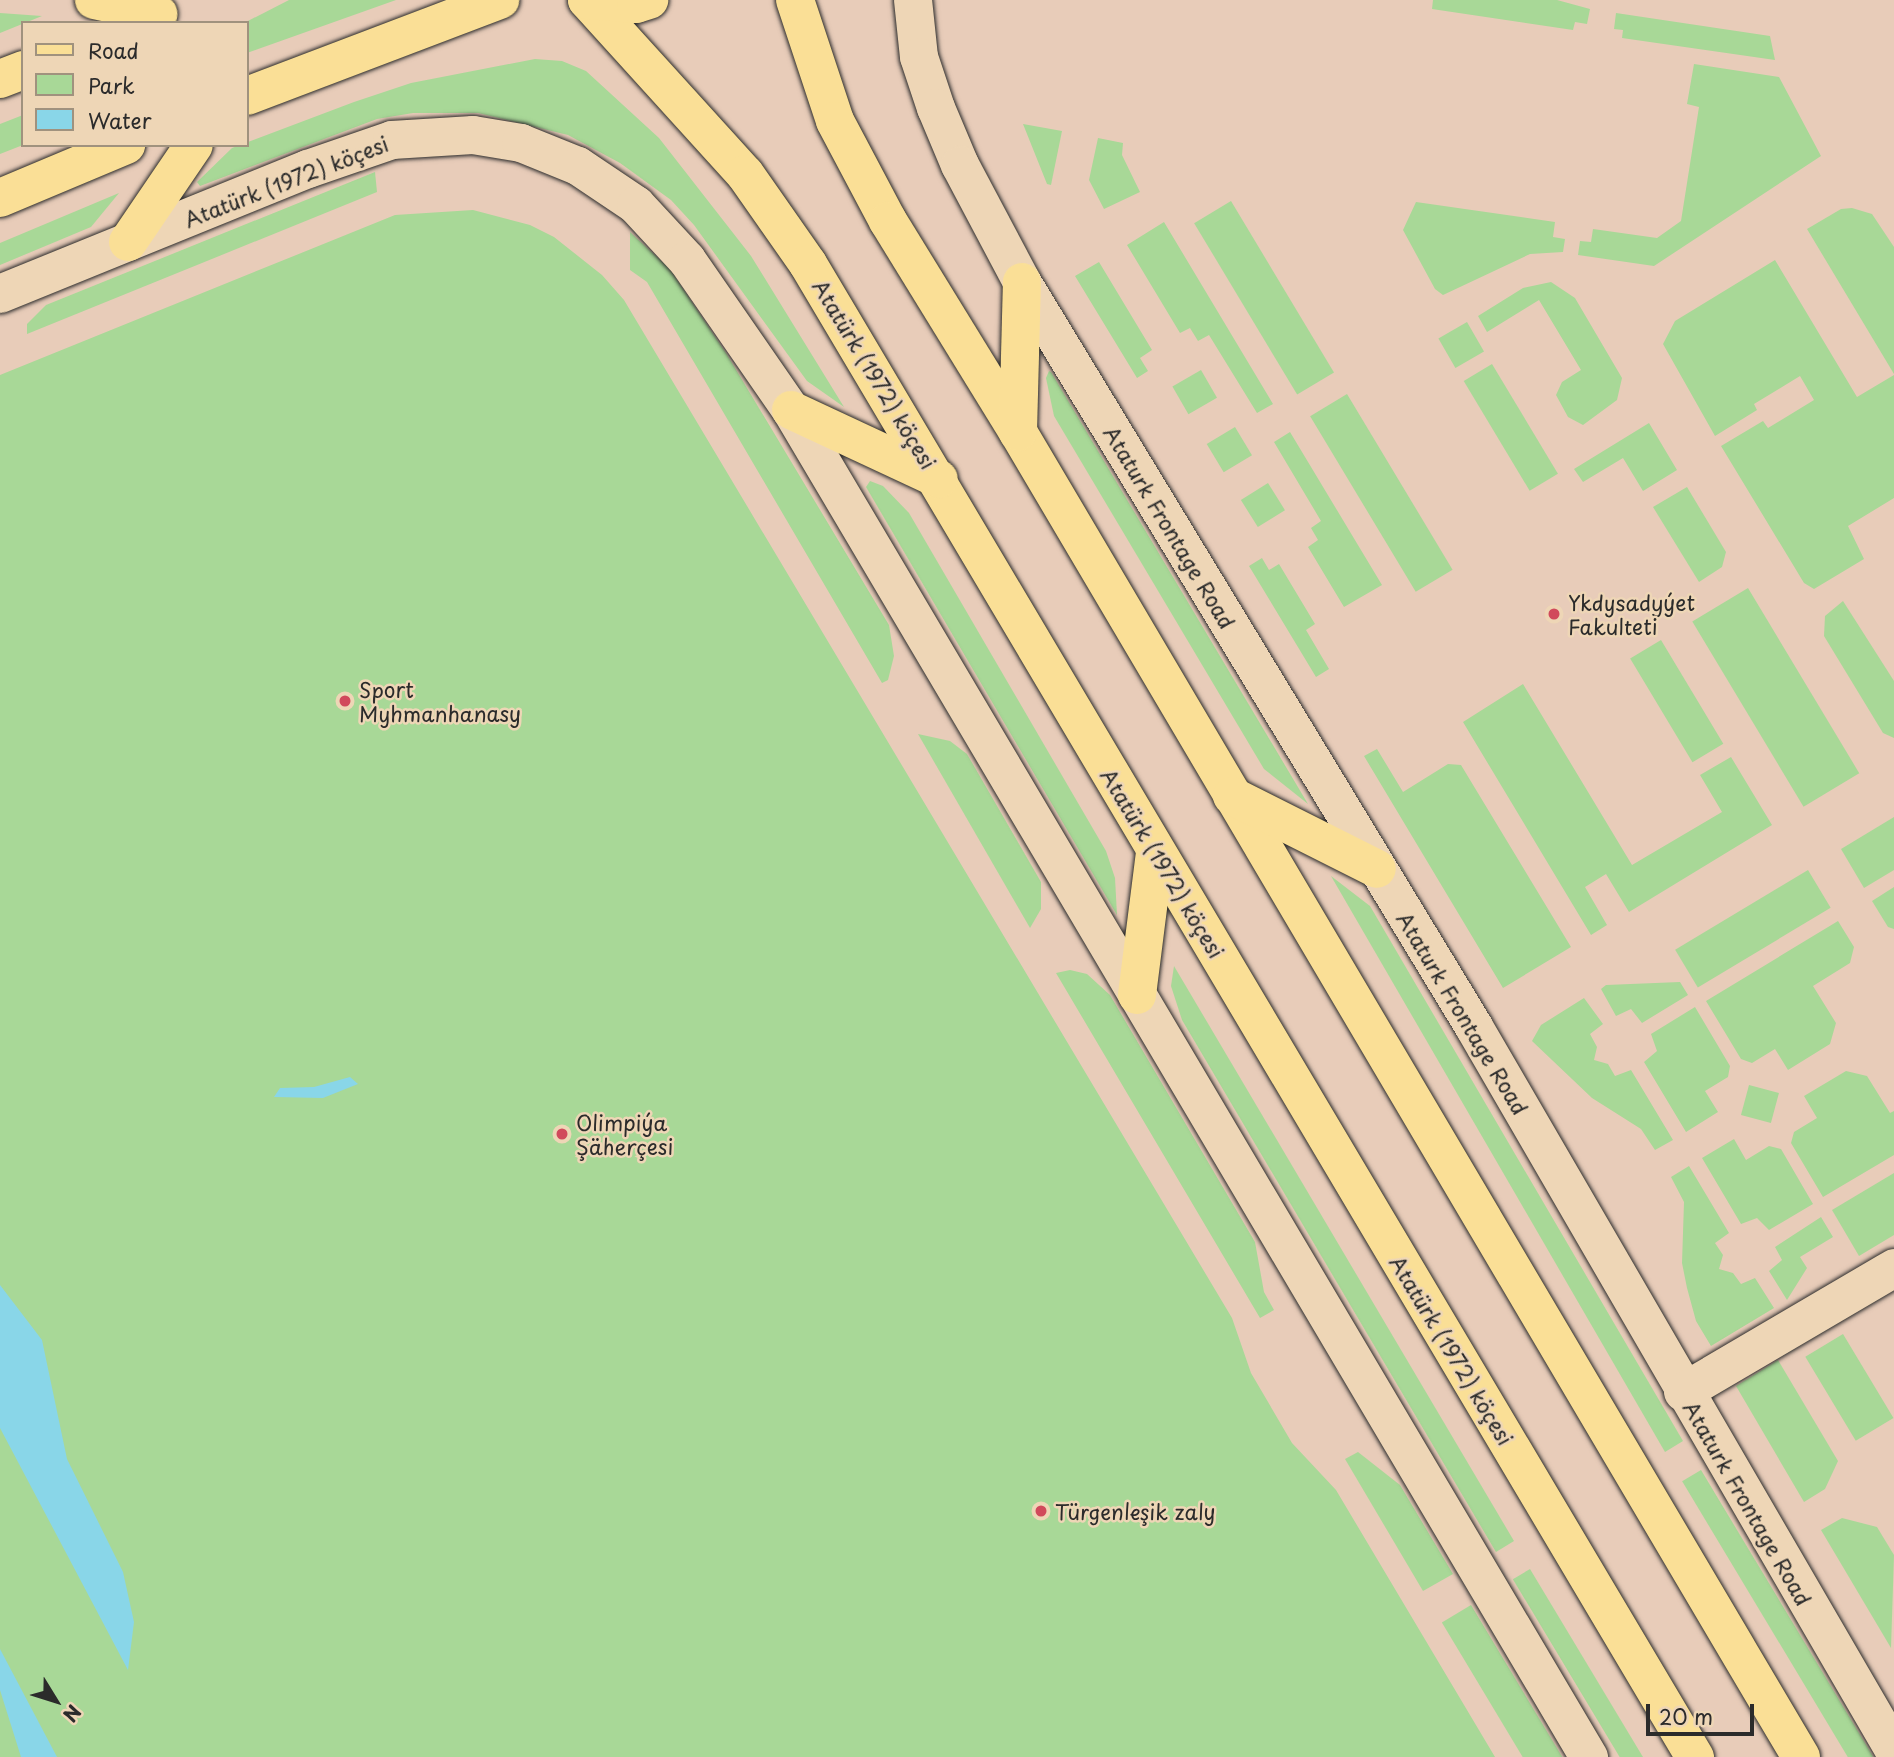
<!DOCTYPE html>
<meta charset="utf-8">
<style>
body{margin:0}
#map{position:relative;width:1894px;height:1757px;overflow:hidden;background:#e8ccb9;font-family:"Playpen Sans",sans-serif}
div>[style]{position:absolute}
.green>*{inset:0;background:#a8d897;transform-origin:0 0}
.water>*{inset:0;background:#89d6e8}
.roads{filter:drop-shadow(0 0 2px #2b2b2b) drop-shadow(0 0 2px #2b2b2b)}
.minor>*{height:38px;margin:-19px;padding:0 19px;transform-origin:19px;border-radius:19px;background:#eed6b6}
.major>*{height:38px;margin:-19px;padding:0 19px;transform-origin:19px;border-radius:19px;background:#fadf96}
.dots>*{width:19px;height:19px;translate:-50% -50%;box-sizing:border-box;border:4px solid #eed6b6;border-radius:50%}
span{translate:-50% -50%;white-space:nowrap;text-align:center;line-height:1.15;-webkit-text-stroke:5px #eed6b6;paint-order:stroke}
.street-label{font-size:21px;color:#2b2b2b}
.poi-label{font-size:21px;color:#2b2b2b}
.left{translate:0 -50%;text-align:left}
.legend{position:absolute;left:21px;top:21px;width:228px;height:126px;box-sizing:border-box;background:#eed6b6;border:2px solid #a0927e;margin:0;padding:9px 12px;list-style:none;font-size:21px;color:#2b2b2b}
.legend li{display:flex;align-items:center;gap:14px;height:35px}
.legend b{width:35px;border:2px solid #a0927e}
.north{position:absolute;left:21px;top:1666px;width:70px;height:70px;-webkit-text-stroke:5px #eed6b6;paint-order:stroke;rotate:128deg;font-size:19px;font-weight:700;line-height:28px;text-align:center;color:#2b2b2b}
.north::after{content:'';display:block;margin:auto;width:24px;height:32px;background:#2b2b2b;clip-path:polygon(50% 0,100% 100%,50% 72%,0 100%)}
.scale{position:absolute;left:1646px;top:1704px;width:108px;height:32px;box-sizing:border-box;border:4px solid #2b2b2b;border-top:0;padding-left:9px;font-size:21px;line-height:24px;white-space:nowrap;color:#2b2b2b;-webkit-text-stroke:5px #eed6b6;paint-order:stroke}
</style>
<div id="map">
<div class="green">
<i style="clip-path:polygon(289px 0,396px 0,247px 53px,244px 23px)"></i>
<i style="clip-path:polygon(1433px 0,1557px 0,1590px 9px,1587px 24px,1575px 22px,1573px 30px,1432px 9px)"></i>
<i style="clip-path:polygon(0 13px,42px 16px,0 33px)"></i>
<i style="clip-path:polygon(1616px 13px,1770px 36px,1775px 60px,1622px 38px,1623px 30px,1614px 29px)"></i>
<i style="clip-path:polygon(535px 59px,562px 61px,586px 71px,659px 138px,751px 256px,844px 407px,807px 381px,694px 225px,671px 200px,620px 163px,568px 135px,478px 113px,413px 113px,377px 119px,200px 186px,197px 182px,232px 148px,354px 102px,411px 83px)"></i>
<i style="clip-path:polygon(1694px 64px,1779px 77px,1821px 156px,1654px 266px,1578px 255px,1580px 241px,1591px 242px,1593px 229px,1657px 238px,1681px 221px,1699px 107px,1687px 104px)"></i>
<i style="clip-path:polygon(23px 115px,23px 145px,0 154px,0 124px)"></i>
<i style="clip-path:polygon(1023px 124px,1062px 131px,1051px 185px,1047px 184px)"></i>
<i style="clip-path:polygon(1098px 138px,1123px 143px,1122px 155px,1140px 192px,1104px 209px,1089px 180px)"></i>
<i style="clip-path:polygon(375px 172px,377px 192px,27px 334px,27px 324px,46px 305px)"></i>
<i style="clip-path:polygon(119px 193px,91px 227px,0 265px,0 243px)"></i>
<i style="left:1231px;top:201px;width:200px;height:43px;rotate:59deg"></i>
<i style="clip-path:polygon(1416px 202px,1555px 222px,1553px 237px,1565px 239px,1563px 252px,1530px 254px,1443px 295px,1435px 289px,1403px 230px)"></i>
<i style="clip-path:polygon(1852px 208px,1872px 214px,1894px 247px,1894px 374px,1807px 229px,1841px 209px)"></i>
<i style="clip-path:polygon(473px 210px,530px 225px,554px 237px,602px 275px,624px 300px,1232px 1318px,1251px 1373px,1292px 1443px,1336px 1490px,1495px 1757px,0 1757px,0 375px,395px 215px)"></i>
<i style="clip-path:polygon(1164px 222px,1273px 404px,1257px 413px,1209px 335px,1198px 341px,1190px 328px,1180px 333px,1127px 245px)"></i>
<i style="clip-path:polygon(630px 232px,669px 268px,726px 353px,889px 625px,894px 656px,888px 680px,882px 683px,647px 282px,630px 270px)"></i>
<i style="clip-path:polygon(1775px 260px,1857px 397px,1894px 375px,1894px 498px,1848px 526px,1864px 559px,1814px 589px,1804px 583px,1721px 446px,1763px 421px,1768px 428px,1814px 400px,1800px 376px,1754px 404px,1757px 410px,1715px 436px,1663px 344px,1675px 321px)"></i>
<i style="clip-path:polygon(1099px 262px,1152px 350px,1140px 358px,1148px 371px,1137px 378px,1075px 276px)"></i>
<i style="clip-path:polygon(1551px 282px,1575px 298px,1622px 378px,1617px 400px,1583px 425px,1568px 417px,1556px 395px,1562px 382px,1581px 370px,1539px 300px,1487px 332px,1478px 316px,1523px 288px)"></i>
<i style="left:1467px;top:322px;width:34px;height:33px;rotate:60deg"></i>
<i style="left:1492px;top:364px;width:128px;height:33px;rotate:59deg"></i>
<i style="left:1201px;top:370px;width:32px;height:33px;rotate:60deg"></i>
<i style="clip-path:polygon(1049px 371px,1051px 372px,1308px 804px,1264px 769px,1054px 416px,1046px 378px)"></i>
<i style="left:1347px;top:394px;width:205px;height:43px;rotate:59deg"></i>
<i style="clip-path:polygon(1649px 423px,1677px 470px,1643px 491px,1623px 458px,1583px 482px,1574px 469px)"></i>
<i style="left:1235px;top:427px;width:33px;height:33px;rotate:59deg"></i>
<i style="clip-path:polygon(1290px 432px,1382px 585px,1344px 607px,1308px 547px,1318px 540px,1311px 528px,1321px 521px,1274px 442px)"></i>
<i style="clip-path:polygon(870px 481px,883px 486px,909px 513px,1106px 851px,1115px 878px,1117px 915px,866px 487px)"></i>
<i style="left:1268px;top:483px;width:32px;height:32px;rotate:58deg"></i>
<i style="clip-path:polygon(1687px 487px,1726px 552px,1722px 567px,1699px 582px,1653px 507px)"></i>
<i style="clip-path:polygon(1262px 558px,1269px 570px,1279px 564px,1315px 624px,1306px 630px,1329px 669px,1316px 677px,1249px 566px)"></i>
<i style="left:1748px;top:588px;width:216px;height:65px;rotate:59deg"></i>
<i style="clip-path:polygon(1843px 601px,1894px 681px,1894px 738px,1883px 733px,1824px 636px,1825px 616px)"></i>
<i style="left:1661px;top:640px;width:121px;height:36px;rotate:59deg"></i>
<i style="clip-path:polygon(1523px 684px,1632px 865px,1722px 812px,1700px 775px,1731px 757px,1772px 825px,1629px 912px,1606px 874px,1585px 887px,1607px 925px,1591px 935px,1463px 722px)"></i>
<i style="clip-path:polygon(918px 734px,950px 741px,967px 754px,1041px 882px,1041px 909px,1030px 928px)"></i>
<i style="clip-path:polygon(1377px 749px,1403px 792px,1448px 764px,1461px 765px,1571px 947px,1503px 988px,1364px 756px)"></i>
<i style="clip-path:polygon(1894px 817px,1894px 870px,1864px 888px,1841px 849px)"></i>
<i style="left:1808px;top:870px;width:44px;height:155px;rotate:59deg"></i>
<i style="clip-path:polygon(1331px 876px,1370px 906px,1683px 1441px,1665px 1452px)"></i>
<i style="clip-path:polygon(1894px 887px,1894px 929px,1888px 927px,1872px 901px)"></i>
<i style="clip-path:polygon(1838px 921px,1854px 947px,1850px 963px,1813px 986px,1836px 1023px,1830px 1044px,1788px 1070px,1775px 1049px,1752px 1063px,1741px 1059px,1706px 1001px)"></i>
<i style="clip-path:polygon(1174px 966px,1514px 1541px,1496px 1552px,1182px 1020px,1171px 986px)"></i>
<i style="clip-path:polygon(1070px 970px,1087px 974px,1110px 995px,1255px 1242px,1264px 1292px,1274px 1310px,1260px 1318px,1056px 973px)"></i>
<i style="clip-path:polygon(1680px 982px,1688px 995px,1642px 1023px,1631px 1009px,1616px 1016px,1601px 989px,1606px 985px)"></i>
<i style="clip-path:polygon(1584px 998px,1603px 1024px,1590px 1034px,1597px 1047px,1594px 1060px,1608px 1064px,1615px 1076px,1631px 1070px,1673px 1140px,1655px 1150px,1641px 1129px,1592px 1098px,1532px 1041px,1541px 1025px)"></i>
<i style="clip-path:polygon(1695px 1007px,1730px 1066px,1728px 1077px,1705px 1091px,1718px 1112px,1686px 1132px,1644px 1062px,1657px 1051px,1651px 1034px)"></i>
<i style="clip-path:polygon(1846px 1071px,1867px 1076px,1890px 1113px,1894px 1111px,1894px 1155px,1823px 1197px,1791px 1143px,1794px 1132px,1817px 1118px,1804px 1096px)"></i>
<i style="left:1749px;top:1085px;width:31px;height:31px;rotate:15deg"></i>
<i style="clip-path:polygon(1734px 1139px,1746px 1160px,1769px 1146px,1781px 1149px,1813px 1204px,1769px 1230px,1757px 1218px,1741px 1224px,1702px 1158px)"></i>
<i style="clip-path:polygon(1689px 1166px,1729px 1233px,1715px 1243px,1723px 1255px,1719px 1269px,1733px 1273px,1741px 1284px,1755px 1278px,1774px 1308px,1711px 1346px,1696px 1321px,1687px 1288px,1682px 1263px,1684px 1202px,1671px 1177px)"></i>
<i style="clip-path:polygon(1894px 1173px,1894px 1235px,1859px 1256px,1832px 1210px)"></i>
<i style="clip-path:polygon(1821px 1217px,1833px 1237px,1800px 1257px,1807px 1268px,1787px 1300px,1769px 1271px,1782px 1260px,1775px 1247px)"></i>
<i style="left:1843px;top:1334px;width:98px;height:44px;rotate:59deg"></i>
<i style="clip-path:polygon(1778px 1360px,1838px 1461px,1825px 1489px,1804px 1502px,1736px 1386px)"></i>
<i style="clip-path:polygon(1358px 1452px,1400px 1485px,1453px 1574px,1423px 1591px,1345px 1459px)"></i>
<i style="left:1701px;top:1470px;width:334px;height:22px;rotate:59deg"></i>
<i style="clip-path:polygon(1842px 1518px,1877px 1527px,1894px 1555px,1891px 1648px,1821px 1530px)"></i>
<i style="left:1530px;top:1569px;width:220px;height:20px;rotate:59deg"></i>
<i style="left:1471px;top:1605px;width:177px;height:34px;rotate:59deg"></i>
</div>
<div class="water">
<i style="clip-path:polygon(350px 1077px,358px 1084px,323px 1098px,274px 1097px,280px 1088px,314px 1087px)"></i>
<i style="clip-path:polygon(0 1285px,42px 1340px,67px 1459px,123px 1572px,134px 1622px,128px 1670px,0 1428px)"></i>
<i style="clip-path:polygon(0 1649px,57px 1757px,21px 1757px,0 1690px)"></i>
</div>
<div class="roads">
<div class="minor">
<i style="left:913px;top:0;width:57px;rotate:84deg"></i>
<i style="left:919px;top:57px;width:54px;rotate:71.6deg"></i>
<i style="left:936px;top:108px;width:62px;rotate:67.2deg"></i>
<i style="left:960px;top:165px;width:132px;rotate:62.1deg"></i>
<i style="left:1022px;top:282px;width:871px;rotate:58.75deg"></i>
<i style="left:1474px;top:1027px;width:836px;rotate:59.85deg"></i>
<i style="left:0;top:294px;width:332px;rotate:-22.1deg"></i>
<i style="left:308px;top:169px;width:89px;rotate:-19deg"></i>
<i style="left:392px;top:140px;width:81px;rotate:-3.5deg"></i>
<i style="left:473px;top:135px;width:49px;rotate:9.5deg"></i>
<i style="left:521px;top:143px;width:61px;rotate:22deg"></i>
<i style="left:578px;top:166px;width:70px;rotate:33.9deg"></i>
<i style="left:636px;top:205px;width:75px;rotate:47.2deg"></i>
<i style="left:687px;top:260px;width:183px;rotate:55.3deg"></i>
<i style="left:791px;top:410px;width:1566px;rotate:59.36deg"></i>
<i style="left:1683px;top:1392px;width:245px;rotate:-30.4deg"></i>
</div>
<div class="major">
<i style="left:94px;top:0;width:66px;rotate:12.2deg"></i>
<i style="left:587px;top:0;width:235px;rotate:47.8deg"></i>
<i style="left:745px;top:174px;width:110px;rotate:55deg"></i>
<i style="left:808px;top:264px;width:1737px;rotate:59.29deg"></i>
<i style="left:587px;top:0;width:49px;rotate:4.7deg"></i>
<i style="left:636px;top:4px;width:14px;rotate:-17deg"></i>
<i style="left:795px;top:0;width:127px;rotate:71.7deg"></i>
<i style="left:835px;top:121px;width:113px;rotate:62.1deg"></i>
<i style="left:888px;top:221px;width:248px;rotate:58.4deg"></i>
<i style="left:1018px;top:432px;width:1539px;rotate:59.42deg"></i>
<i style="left:0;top:79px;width:25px;rotate:-21deg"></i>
<i style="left:247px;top:96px;width:271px;rotate:-20.8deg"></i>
<i style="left:0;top:198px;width:137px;rotate:-22.8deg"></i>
<i style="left:128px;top:242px;width:117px;rotate:-55.8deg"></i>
<i style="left:791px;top:410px;width:163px;rotate:25deg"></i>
<i style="left:1018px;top:432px;width:150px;rotate:-88.5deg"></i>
<i style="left:1232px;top:796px;width:162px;rotate:26.7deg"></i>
<i style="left:1137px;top:995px;width:144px;rotate:-82.8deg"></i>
</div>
</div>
<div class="dots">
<i style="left:1554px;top:614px;background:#d1495b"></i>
<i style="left:345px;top:701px;background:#d1495b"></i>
<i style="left:562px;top:1134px;background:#d1495b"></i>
<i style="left:1041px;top:1511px;background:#d1495b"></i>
</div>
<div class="street-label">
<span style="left:286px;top:181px;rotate:-21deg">Atatürk (1972) köçesi</span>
<span style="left:875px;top:374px;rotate:59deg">Atatürk (1972) köçesi</span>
<span style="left:1170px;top:527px;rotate:59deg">Ataturk Frontage Road</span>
<span style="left:1163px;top:863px;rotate:59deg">Atatürk (1972) köçesi</span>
<span style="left:1463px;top:1013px;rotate:59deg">Ataturk Frontage Road</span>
<span style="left:1452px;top:1350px;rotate:59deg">Atatürk (1972) köçesi</span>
<span style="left:1748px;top:1503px;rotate:60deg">Ataturk Frontage Road</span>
</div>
<div class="poi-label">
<span class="left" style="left:1568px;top:614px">Ykdysadyýet<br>Fakulteti</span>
<span class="left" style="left:359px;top:701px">Sport<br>Myhmanhanasy</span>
<span class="left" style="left:576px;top:1134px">Olimpiýa<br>Şäherçesi</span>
<span class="left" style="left:1055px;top:1511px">Türgenleşik zaly</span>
</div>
<ul class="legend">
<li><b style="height:9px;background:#fadf96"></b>Road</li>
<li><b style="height:19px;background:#a8d897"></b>Park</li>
<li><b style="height:19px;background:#89d6e8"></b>Water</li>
</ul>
<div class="north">N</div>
<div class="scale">20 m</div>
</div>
